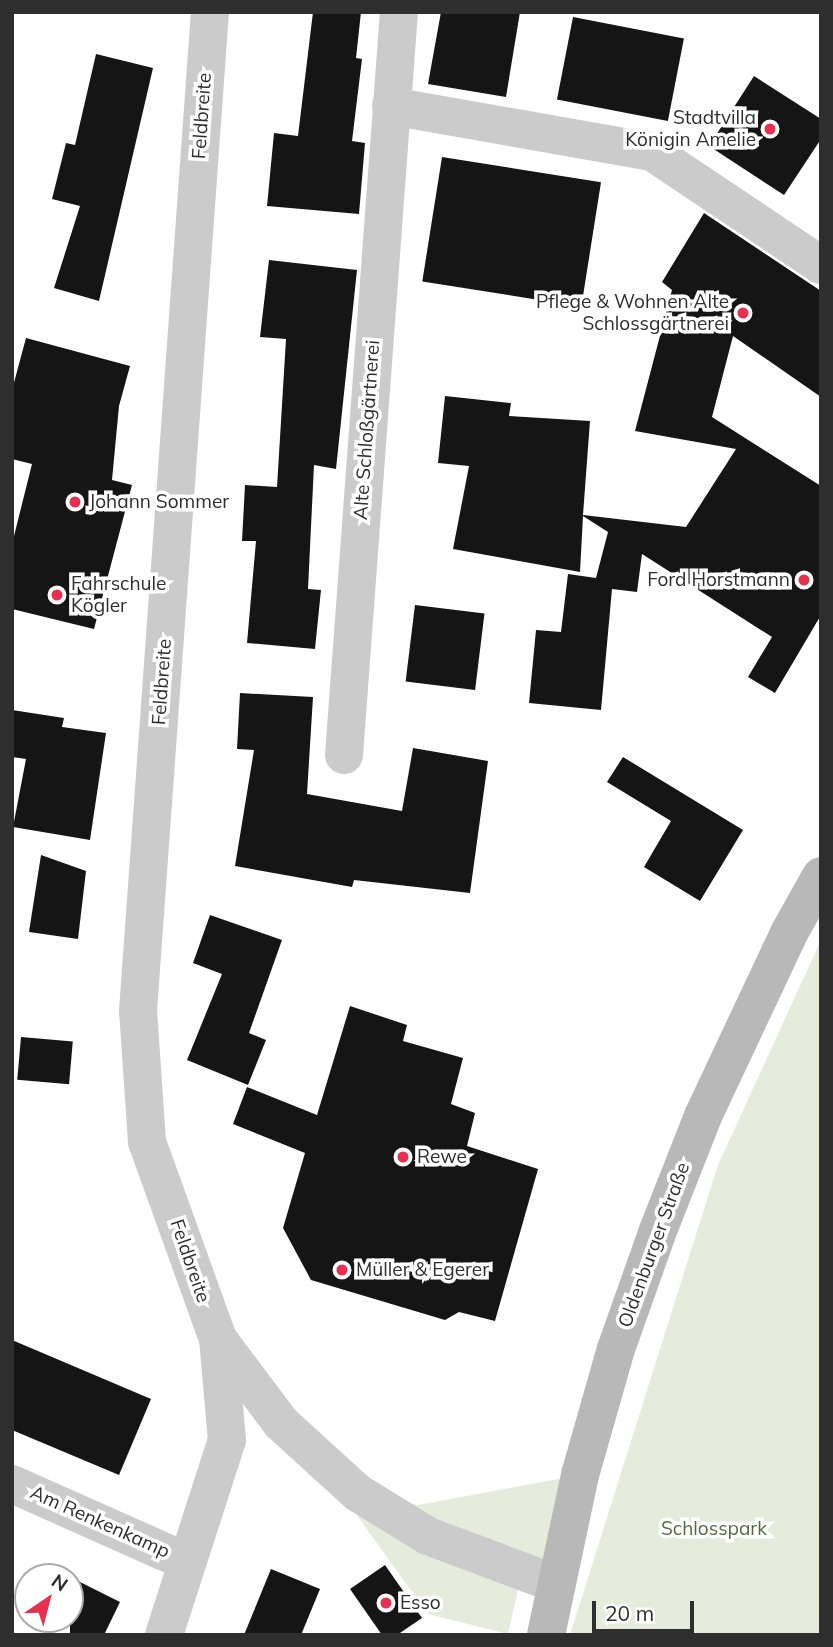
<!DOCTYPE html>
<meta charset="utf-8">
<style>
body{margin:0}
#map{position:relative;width:833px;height:1647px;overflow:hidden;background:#fff;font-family:Mulish,sans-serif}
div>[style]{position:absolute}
.green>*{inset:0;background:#e6ecdc}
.building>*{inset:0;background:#151515;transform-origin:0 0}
.street>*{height:38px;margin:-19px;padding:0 19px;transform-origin:19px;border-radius:19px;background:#cbcbcb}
.secondary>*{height:38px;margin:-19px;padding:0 19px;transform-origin:19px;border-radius:19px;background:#b8b8b8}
.dots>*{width:19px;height:19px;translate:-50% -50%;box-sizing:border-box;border:4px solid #fff;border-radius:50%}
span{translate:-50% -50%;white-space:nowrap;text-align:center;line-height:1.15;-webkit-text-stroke:7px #fff;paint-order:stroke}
.street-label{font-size:19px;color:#2e2e2e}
.poi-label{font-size:19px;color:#2e2e2e}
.right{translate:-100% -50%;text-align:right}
.left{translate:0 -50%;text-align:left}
.park-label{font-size:19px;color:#566a3b}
.frame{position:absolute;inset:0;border:14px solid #2e2e2e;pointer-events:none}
.north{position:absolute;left:14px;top:1563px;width:70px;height:70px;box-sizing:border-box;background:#fff;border:2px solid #ababab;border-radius:50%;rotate:35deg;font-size:19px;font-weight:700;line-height:28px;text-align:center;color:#2e2e2e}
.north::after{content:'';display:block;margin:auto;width:24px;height:32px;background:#e72f4f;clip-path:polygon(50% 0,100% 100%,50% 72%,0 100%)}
.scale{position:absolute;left:592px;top:1601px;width:102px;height:32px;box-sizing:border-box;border:4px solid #2e2e2e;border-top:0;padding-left:9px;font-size:21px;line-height:24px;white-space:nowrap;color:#2e2e2e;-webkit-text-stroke:5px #fff;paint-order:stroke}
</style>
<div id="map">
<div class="green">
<i style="clip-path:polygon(821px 940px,821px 1635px,570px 1635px,718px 1165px)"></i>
<i style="clip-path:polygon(580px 1475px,554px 1583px,358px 1493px,418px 1505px)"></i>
<i style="clip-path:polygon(363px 1505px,520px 1581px,508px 1634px,428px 1614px,358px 1517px)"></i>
</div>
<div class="building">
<i style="clip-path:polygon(313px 12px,361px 12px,356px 58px,362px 59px,352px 141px,365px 143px,359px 214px,267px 206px,274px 133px,298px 136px)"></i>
<i style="clip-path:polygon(441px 12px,520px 12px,506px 97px,428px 84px)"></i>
<i style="left:573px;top:17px;width:113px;height:84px;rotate:11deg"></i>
<i style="clip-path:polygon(96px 54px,153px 68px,99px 301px,54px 288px,80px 206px,52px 199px,66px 143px,75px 145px)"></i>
<i style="clip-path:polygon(754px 76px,821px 119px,821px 139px,784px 195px,709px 146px)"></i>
<i style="left:442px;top:157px;width:161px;height:126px;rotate:9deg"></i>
<i style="clip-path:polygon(704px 213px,821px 291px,821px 397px,733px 336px,712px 417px,821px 486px,821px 615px,775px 693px,748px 677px,772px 637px,642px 554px,637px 592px,612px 589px,601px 710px,529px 703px,536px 630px,561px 632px,568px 574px,596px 578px,608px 532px,583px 516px,580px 572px,453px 549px,469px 466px,438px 463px,445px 396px,511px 403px,509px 416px,590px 421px,583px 515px,686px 527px,736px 449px,635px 431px,672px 290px,662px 282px)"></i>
<i style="clip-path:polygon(269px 260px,357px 270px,336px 469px,314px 465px,308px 589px,321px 590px,315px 649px,247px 643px,256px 541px,242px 541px,245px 485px,277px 487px,286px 339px,260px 337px)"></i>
<i style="clip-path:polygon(26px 338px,130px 366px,119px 406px,112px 480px,132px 485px,94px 629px,12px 609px,12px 544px,32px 464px,12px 459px,12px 390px)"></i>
<i style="left:415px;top:605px;width:70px;height:77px;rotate:7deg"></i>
<i style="clip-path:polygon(240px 693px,313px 697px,307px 794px,402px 811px,413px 748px,488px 761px,470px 893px,354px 880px,352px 887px,235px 866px,254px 750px,237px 749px)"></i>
<i style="clip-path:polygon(12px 710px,64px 718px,62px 727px,106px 733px,90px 840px,13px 827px,26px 759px,12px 757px)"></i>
<i style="clip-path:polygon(623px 757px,743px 830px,700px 901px,644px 867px,671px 821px,607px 782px)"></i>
<i style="clip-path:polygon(41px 855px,86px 871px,78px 939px,29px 932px)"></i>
<i style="clip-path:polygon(210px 915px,282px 940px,249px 1033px,266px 1040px,248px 1085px,187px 1060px,222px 974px,193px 963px)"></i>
<i style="clip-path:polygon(350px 1006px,407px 1025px,403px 1041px,463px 1058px,451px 1104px,475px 1113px,467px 1146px,538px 1169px,495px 1321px,459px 1312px,445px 1320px,311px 1280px,283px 1228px,305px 1153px,233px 1124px,247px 1087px,317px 1115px)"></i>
<i style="left:21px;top:1037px;width:52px;height:43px;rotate:5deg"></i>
<i style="clip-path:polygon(12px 1340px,151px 1399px,119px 1475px,12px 1430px)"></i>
<i style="clip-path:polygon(385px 1565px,422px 1618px,397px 1635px,382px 1635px,350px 1589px)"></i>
<i style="clip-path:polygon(271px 1569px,320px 1589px,301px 1635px,244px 1635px)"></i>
<i style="clip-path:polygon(70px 1577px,120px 1602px,104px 1635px,70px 1635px)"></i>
</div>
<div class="street">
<i style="left:391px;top:106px;width:265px;rotate:10deg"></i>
<i style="left:652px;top:152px;width:203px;rotate:33.8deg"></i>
<i style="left:344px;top:755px;width:745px;rotate:-85.77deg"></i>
<i style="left:218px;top:1339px;width:105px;rotate:53.1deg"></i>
<i style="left:281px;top:1423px;width:104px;rotate:42.3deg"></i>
<i style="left:358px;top:1493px;width:82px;rotate:31.6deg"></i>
<i style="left:428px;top:1536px;width:134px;rotate:20.5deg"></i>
<i style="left:12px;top:1484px;width:192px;rotate:24deg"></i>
<i style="left:164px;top:1635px;width:205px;rotate:-72.1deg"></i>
<i style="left:227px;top:1440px;width:101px;rotate:-95.1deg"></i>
<i style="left:218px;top:1339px;width:209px;rotate:-109.8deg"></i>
<i style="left:147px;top:1142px;width:131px;rotate:-93.9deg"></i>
<i style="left:138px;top:1011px;width:1002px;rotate:-85.88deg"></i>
</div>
<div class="secondary">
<i style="left:546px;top:1635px;width:164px;rotate:-78deg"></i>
<i style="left:580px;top:1475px;width:131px;rotate:-74.1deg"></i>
<i style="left:616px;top:1349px;width:123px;rotate:-70.5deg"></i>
<i style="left:657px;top:1233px;width:126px;rotate:-68.5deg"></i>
<i style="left:703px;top:1116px;width:202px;rotate:-64.8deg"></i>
<i style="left:789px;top:933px;width:65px;rotate:-60.7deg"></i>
</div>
<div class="dots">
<i style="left:770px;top:129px;background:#e72f4f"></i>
<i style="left:743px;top:313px;background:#e72f4f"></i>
<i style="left:75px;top:502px;background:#e72f4f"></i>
<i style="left:804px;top:580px;background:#e72f4f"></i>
<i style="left:57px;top:595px;background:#e72f4f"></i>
<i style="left:403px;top:1157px;background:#e72f4f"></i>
<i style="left:342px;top:1270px;background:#e72f4f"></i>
<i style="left:386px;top:1603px;background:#e72f4f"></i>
</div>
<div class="street-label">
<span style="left:202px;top:116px;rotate:-86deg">Feldbreite</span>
<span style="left:367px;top:430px;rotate:-86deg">Alte Schloßgärtnerei</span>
<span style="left:162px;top:682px;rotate:-86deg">Feldbreite</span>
<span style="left:654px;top:1245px;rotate:-70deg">Oldenburger Straße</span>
<span style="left:190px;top:1261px;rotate:71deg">Feldbreite</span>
<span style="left:100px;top:1522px;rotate:24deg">Am Renkenkamp</span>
</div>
<div class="poi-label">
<span class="right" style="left:756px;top:129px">Stadtvilla<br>Königin Amelie</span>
<span class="right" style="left:729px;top:313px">Pflege &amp; Wohnen Alte<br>Schlossgärtnerei</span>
<span class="left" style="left:89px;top:502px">Johann Sommer</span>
<span class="right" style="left:790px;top:580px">Ford Horstmann</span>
<span class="left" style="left:71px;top:595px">Fahrschule<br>Kögler</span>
<span class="left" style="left:417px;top:1157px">Rewe</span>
<span class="left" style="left:356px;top:1270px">Müller &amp; Egerer</span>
<span class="left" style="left:400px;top:1603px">Esso</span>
</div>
<div class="park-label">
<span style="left:714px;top:1529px">Schlosspark</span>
</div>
<div class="frame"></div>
<div class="north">N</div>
<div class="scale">20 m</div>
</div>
